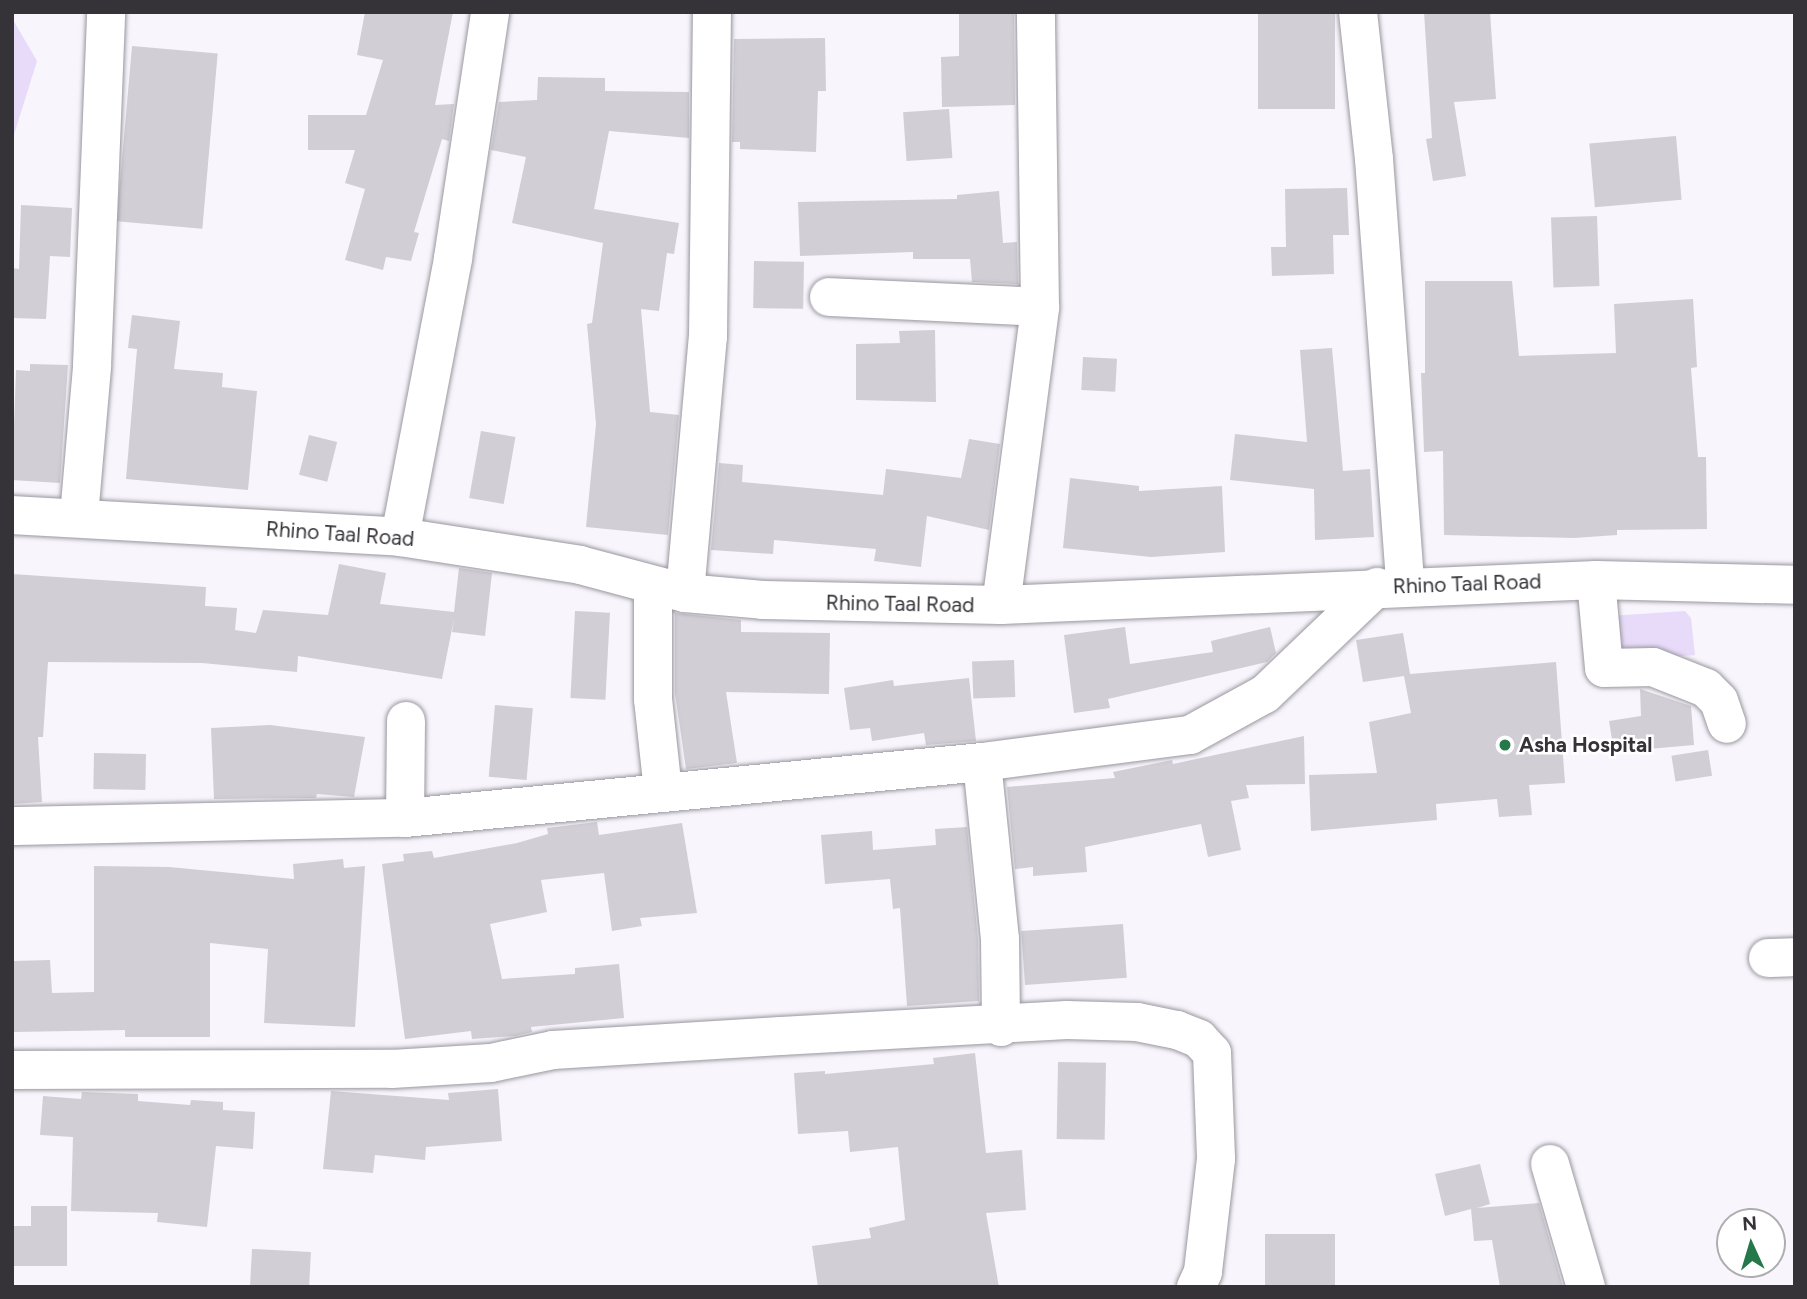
<!DOCTYPE html>
<style>
body{margin:0}
#map{position:relative;width:1807px;height:1299px;overflow:hidden;background:#f8f5fd;font-family:Figtree,sans-serif}
div>[style]{position:absolute}
.green>*{inset:0;background:#e8dbfa}
.building>*{inset:0;background:#d1ced6;transform-origin:0 0}
.roads{filter:drop-shadow(0 0 2px #9a979e) drop-shadow(0 0 2px #9a979e)}
.minor>*{height:38px;margin:-19px;padding:0 19px;transform-origin:19px;border-radius:19px;background:#fff}
.dots>*{width:19px;height:19px;translate:-50% -50%;box-sizing:border-box;border:4px solid #fff;border-radius:50%}
span{translate:-50% -50%;white-space:nowrap;text-align:center;line-height:1.15;-webkit-text-stroke:5px #fff;paint-order:stroke}
.street-label{font-size:21px;color:#353337}
.poi-label{font-size:21px;color:#353337;font-weight:700}
.left{translate:0 -50%;text-align:left}
.frame{position:absolute;inset:0;border:14px solid #353337;pointer-events:none}
.north{position:absolute;left:1716px;top:1208px;width:70px;height:70px;box-sizing:border-box;background:#fff;border:2px solid #aeadaf;border-radius:50%;rotate:356deg;font-size:19px;font-weight:700;line-height:28px;text-align:center;color:#353337}
.north::after{content:'';display:block;margin:auto;width:24px;height:32px;background:#24784a;clip-path:polygon(50% 0,100% 100%,50% 72%,0 100%)}
</style>
<div id="map">
<div class="green">
<i style="clip-path:polygon(12px 18px,37px 61px,12px 141px)"></i>
<i style="clip-path:polygon(1685px 611px,1691px 618px,1695px 655px,1623px 660px,1609px 616px)"></i>
</div>
<div class="building">
<i style="clip-path:polygon(365px 12px,453px 12px,435px 105px,454px 104px,449px 141px,442px 139px,414px 232px,419px 233px,411px 261px,386px 257px,383px 270px,345px 260px,365px 189px,345px 183px,355px 150px,308px 150px,308px 115px,366px 115px,383px 60px,357px 55px)"></i>
<i style="clip-path:polygon(959px 12px,1014px 12px,1015px 105px,942px 107px,941px 57px,959px 56px)"></i>
<i style="left:1258px;top:12px;width:77px;height:97px"></i>
<i style="clip-path:polygon(1424px 12px,1490px 12px,1496px 99px,1454px 102px,1466px 176px,1433px 181px,1426px 139px,1432px 138px)"></i>
<i style="clip-path:polygon(825px 38px,826px 91px,818px 91px,816px 152px,740px 149px,740px 142px,732px 142px,734px 39px)"></i>
<i style="left:132px;top:46px;width:86px;height:176px;rotate:5deg"></i>
<i style="clip-path:polygon(538px 77px,605px 78px,605px 91px,689px 92px,689px 138px,609px 131px,594px 209px,679px 223px,674px 254px,667px 253px,659px 311px,641px 309px,650px 412px,679px 415px,668px 535px,586px 527px,596px 424px,587px 324px,592px 323px,603px 243px,512px 223px,526px 157px,491px 150px,499px 102px,537px 100px)"></i>
<i style="left:949px;top:109px;width:49px;height:46px;rotate:86deg"></i>
<i style="left:1676px;top:136px;width:64px;height:87px;rotate:85deg"></i>
<i style="clip-path:polygon(1347px 188px,1349px 235px,1333px 235px,1334px 274px,1272px 276px,1271px 247px,1286px 247px,1285px 189px)"></i>
<i style="clip-path:polygon(999px 191px,1003px 243px,1017px 242px,1018px 284px,972px 282px,970px 259px,913px 259px,913px 252px,800px 256px,798px 202px,957px 199px,957px 195px)"></i>
<i style="clip-path:polygon(21px 205px,72px 208px,70px 257px,50px 256px,46px 319px,12px 318px,12px 268px,19px 269px)"></i>
<i style="left:1597px;top:216px;width:70px;height:46px;rotate:88deg"></i>
<i style="left:754px;top:261px;width:50px;height:47px;rotate:1deg"></i>
<i style="clip-path:polygon(1425px 281px,1512px 281px,1519px 356px,1616px 353px,1614px 304px,1693px 299px,1697px 367px,1691px 368px,1698px 457px,1706px 457px,1707px 529px,1617px 530px,1617px 535px,1574px 538px,1444px 535px,1443px 451px,1424px 452px,1421px 373px,1425px 373px)"></i>
<i style="clip-path:polygon(132px 315px,180px 321px,174px 369px,223px 373px,222px 387px,257px 391px,248px 490px,126px 479px,137px 349px,128px 348px)"></i>
<i style="clip-path:polygon(935px 330px,936px 402px,856px 400px,856px 344px,900px 343px,899px 331px)"></i>
<i style="clip-path:polygon(1332px 348px,1343px 471px,1370px 469px,1374px 537px,1315px 540px,1314px 489px,1230px 480px,1235px 434px,1307px 442px,1300px 350px)"></i>
<i style="left:1083px;top:357px;width:34px;height:33px;rotate:3deg"></i>
<i style="clip-path:polygon(30px 364px,68px 365px,60px 483px,12px 480px,16px 370px,30px 371px)"></i>
<i style="left:481px;top:431px;width:35px;height:68px;rotate:10deg"></i>
<i style="left:309px;top:435px;width:29px;height:41px;rotate:14deg"></i>
<i style="clip-path:polygon(969px 439px,1000px 444px,989px 530px,927px 516px,921px 567px,874px 561px,876px 549px,774px 540px,773px 554px,711px 550px,719px 463px,743px 465px,742px 482px,883px 495px,886px 469px,961px 478px)"></i>
<i style="clip-path:polygon(1070px 478px,1139px 486px,1139px 491px,1222px 486px,1225px 552px,1151px 557px,1063px 548px)"></i>
<i style="clip-path:polygon(339px 564px,386px 573px,380px 604px,454px 612px,459px 568px,492px 573px,485px 636px,452px 632px,454px 619px,442px 679px,298px 656px,297px 672px,202px 663px,48px 662px,43px 737px,38px 737px,42px 802px,12px 804px,12px 574px,206px 587px,205px 606px,237px 608px,235px 630px,256px 633px,263px 610px,328px 615px)"></i>
<i style="left:575px;top:611px;width:35px;height:87px;rotate:3deg"></i>
<i style="clip-path:polygon(675px 613px,741px 620px,741px 632px,830px 633px,829px 694px,726px 692px,737px 763px,686px 769px,675px 693px)"></i>
<i style="clip-path:polygon(1125px 627px,1130px 664px,1213px 652px,1211px 641px,1270px 627px,1276px 653px,1267px 662px,1108px 699px,1110px 708px,1074px 713px,1064px 635px)"></i>
<i style="clip-path:polygon(1403px 633px,1410px 674px,1556px 662px,1565px 783px,1529px 785px,1532px 815px,1499px 817px,1497px 799px,1436px 804px,1437px 820px,1311px 831px,1309px 775px,1377px 773px,1369px 722px,1411px 713px,1404px 676px,1363px 682px,1356px 640px)"></i>
<i style="left:1014px;top:660px;width:37px;height:42px;rotate:88deg"></i>
<i style="clip-path:polygon(969px 678px,976px 741px,926px 745px,924px 733px,872px 741px,870px 728px,850px 730px,844px 688px,893px 680px,894px 686px)"></i>
<i style="clip-path:polygon(1640px 689px,1691px 706px,1694px 745px,1614px 752px,1609px 721px,1641px 716px)"></i>
<i style="left:495px;top:705px;width:38px;height:72px;rotate:5deg"></i>
<i style="clip-path:polygon(270px 725px,365px 737px,354px 797px,317px 794px,316px 798px,214px 799px,211px 728px)"></i>
<i style="clip-path:polygon(1304px 736px,1305px 784px,1246px 785px,1249px 798px,1231px 801px,1241px 850px,1208px 857px,1201px 824px,1085px 847px,1087px 872px,1033px 876px,1033px 867px,1015px 869px,1007px 787px,1115px 778px,1113px 772px,1172px 760px,1173px 764px)"></i>
<i style="left:1708px;top:750px;width:26px;height:37px;rotate:81deg"></i>
<i style="left:94px;top:753px;width:52px;height:36px;rotate:1deg"></i>
<i style="clip-path:polygon(597px 822px,599px 835px,682px 823px,697px 913px,640px 918px,642px 926px,612px 931px,604px 873px,541px 880px,547px 912px,490px 924px,502px 979px,575px 974px,575px 968px,619px 964px,624px 1018px,531px 1027px,532px 1032px,515px 1036px,472px 1039px,471px 1031px,405px 1039px,382px 864px,404px 861px,403px 854px,432px 851px,434px 858px,517px 843px,548px 834px,547px 828px)"></i>
<i style="clip-path:polygon(967px 827px,978px 940px,979px 1001px,907px 1006px,900px 908px,893px 909px,890px 879px,825px 884px,821px 835px,872px 831px,873px 850px,936px 845px,935px 829px)"></i>
<i style="clip-path:polygon(343px 859px,344px 868px,365px 866px,355px 1027px,264px 1023px,268px 949px,210px 943px,210px 1037px,125px 1037px,125px 1030px,14px 1032px,12px 961px,50px 960px,52px 993px,94px 992px,94px 866px,169px 867px,294px 879px,293px 864px)"></i>
<i style="left:1123px;top:924px;width:54px;height:102px;rotate:86deg"></i>
<i style="clip-path:polygon(975px 1053px,986px 1153px,1022px 1150px,1026px 1210px,986px 1213px,999px 1287px,818px 1287px,812px 1246px,871px 1238px,869px 1228px,905px 1220px,898px 1147px,850px 1152px,848px 1131px,798px 1134px,794px 1073px,825px 1071px,825px 1074px,934px 1064px,933px 1058px)"></i>
<i style="left:1058px;top:1062px;width:48px;height:77px;rotate:1deg"></i>
<i style="clip-path:polygon(498px 1089px,502px 1141px,426px 1147px,425px 1160px,375px 1155px,373px 1173px,323px 1169px,331px 1091px,449px 1100px,448px 1093px)"></i>
<i style="clip-path:polygon(82px 1092px,138px 1094px,138px 1101px,190px 1105px,191px 1100px,223px 1102px,223px 1110px,255px 1112px,253px 1149px,216px 1146px,207px 1227px,157px 1222px,158px 1213px,71px 1211px,73px 1137px,40px 1135px,43px 1096px,81px 1099px)"></i>
<i style="clip-path:polygon(1480px 1164px,1490px 1204px,1477px 1208px,1539px 1203px,1563px 1287px,1500px 1287px,1492px 1240px,1474px 1241px,1471px 1209px,1445px 1216px,1435px 1174px)"></i>
<i style="clip-path:polygon(31px 1206px,67px 1206px,67px 1266px,12px 1266px,12px 1226px,31px 1226px)"></i>
<i style="left:1335px;top:1234px;width:53px;height:70px;rotate:90deg"></i>
<i style="left:252px;top:1249px;width:59px;height:36px;rotate:3deg"></i>
</div>
<div class="roads">
<div class="minor">
<i style="left:1358px;top:12px;width:148px;rotate:83.8deg"></i>
<i style="left:1374px;top:159px;width:428px;rotate:85.8deg"></i>
<i style="left:829px;top:297px;width:211px;rotate:2.7deg"></i>
<i style="left:12px;top:515px;width:389px;rotate:3.2deg"></i>
<i style="left:400px;top:537px;width:182px;rotate:8.8deg"></i>
<i style="left:580px;top:565px;width:109px;rotate:14.9deg"></i>
<i style="left:685px;top:593px;width:78px;rotate:5.1deg"></i>
<i style="left:763px;top:600px;width:238px;rotate:1.2deg"></i>
<i style="left:1001px;top:605px;width:596px;rotate:-2.41deg"></i>
<i style="left:1596px;top:580px;width:199px;rotate:1.4deg"></i>
<i style="left:79px;top:516px;width:151px;rotate:-85deg"></i>
<i style="left:92px;top:366px;width:354px;rotate:-87.7deg"></i>
<i style="left:400px;top:537px;width:284px;rotate:-79.2deg"></i>
<i style="left:453px;top:258px;width:249px;rotate:-81.4deg"></i>
<i style="left:1596px;top:580px;width:88px;rotate:84.8deg"></i>
<i style="left:1604px;top:668px;width:49px;rotate:-1.2deg"></i>
<i style="left:1653px;top:667px;width:57px;rotate:21.6deg"></i>
<i style="left:1706px;top:688px;width:18px;rotate:45deg"></i>
<i style="left:1719px;top:701px;width:24px;rotate:71deg"></i>
<i style="left:653px;top:586px;width:113px;rotate:90deg"></i>
<i style="left:653px;top:699px;width:93px;rotate:83.8deg"></i>
<i style="left:685px;top:593px;width:257px;rotate:-84.9deg"></i>
<i style="left:708px;top:337px;width:325px;rotate:-89.3deg"></i>
<i style="left:1001px;top:605px;width:301px;rotate:-82.5deg"></i>
<i style="left:1040px;top:307px;width:295px;rotate:-90.8deg"></i>
<i style="left:982px;top:762px;width:178px;rotate:84.2deg"></i>
<i style="left:1000px;top:939px;width:88px;rotate:89.3deg"></i>
<i style="left:405px;top:818px;width:97px;rotate:-89.4deg"></i>
<i style="left:12px;top:826px;width:393px;rotate:-1.2deg"></i>
<i style="left:405px;top:818px;width:580px;rotate:-5.54deg"></i>
<i style="left:982px;top:762px;width:210px;rotate:-7.4deg"></i>
<i style="left:1190px;top:735px;width:85px;rotate:-28.7deg"></i>
<i style="left:1265px;top:694px;width:155px;rotate:-43.7deg"></i>
<i style="left:1768px;top:958px;width:27px;rotate:-2deg"></i>
<i style="left:12px;top:1070px;width:380px;rotate:-0.2deg"></i>
<i style="left:392px;top:1069px;width:99px;rotate:-3.5deg"></i>
<i style="left:491px;top:1063px;width:63px;rotate:-11.8deg"></i>
<i style="left:553px;top:1050px;width:228px;rotate:-3.5deg"></i>
<i style="left:781px;top:1036px;width:286px;rotate:-3.2deg"></i>
<i style="left:1067px;top:1020px;width:70px;rotate:1.6deg"></i>
<i style="left:1137px;top:1022px;width:41px;rotate:11.3deg"></i>
<i style="left:1177px;top:1030px;width:24px;rotate:22deg"></i>
<i style="left:1199px;top:1039px;width:19px;rotate:47deg"></i>
<i style="left:1212px;top:1053px;width:106px;rotate:87.8deg"></i>
<i style="left:1216px;top:1159px;width:114px;rotate:96.6deg"></i>
<i style="left:1203px;top:1272px;width:17px;rotate:115deg"></i>
<i style="left:1550px;top:1164px;width:128px;rotate:73.7deg"></i>
</div>
</div>
<div class="dots">
<i style="left:1505px;top:745px;background:#24784a"></i>
</div>
<div class="street-label">
<span style="left:340px;top:534px;rotate:4deg">Rhino Taal Road</span>
<span style="left:1467px;top:584px;rotate:-2deg">Rhino Taal Road</span>
<span style="left:900px;top:604px;rotate:1deg">Rhino Taal Road</span>
</div>
<div class="poi-label">
<span class="left" style="left:1519px;top:745px">Asha Hospital</span>
</div>
<div class="frame"></div>
<div class="north">N</div>
</div>
